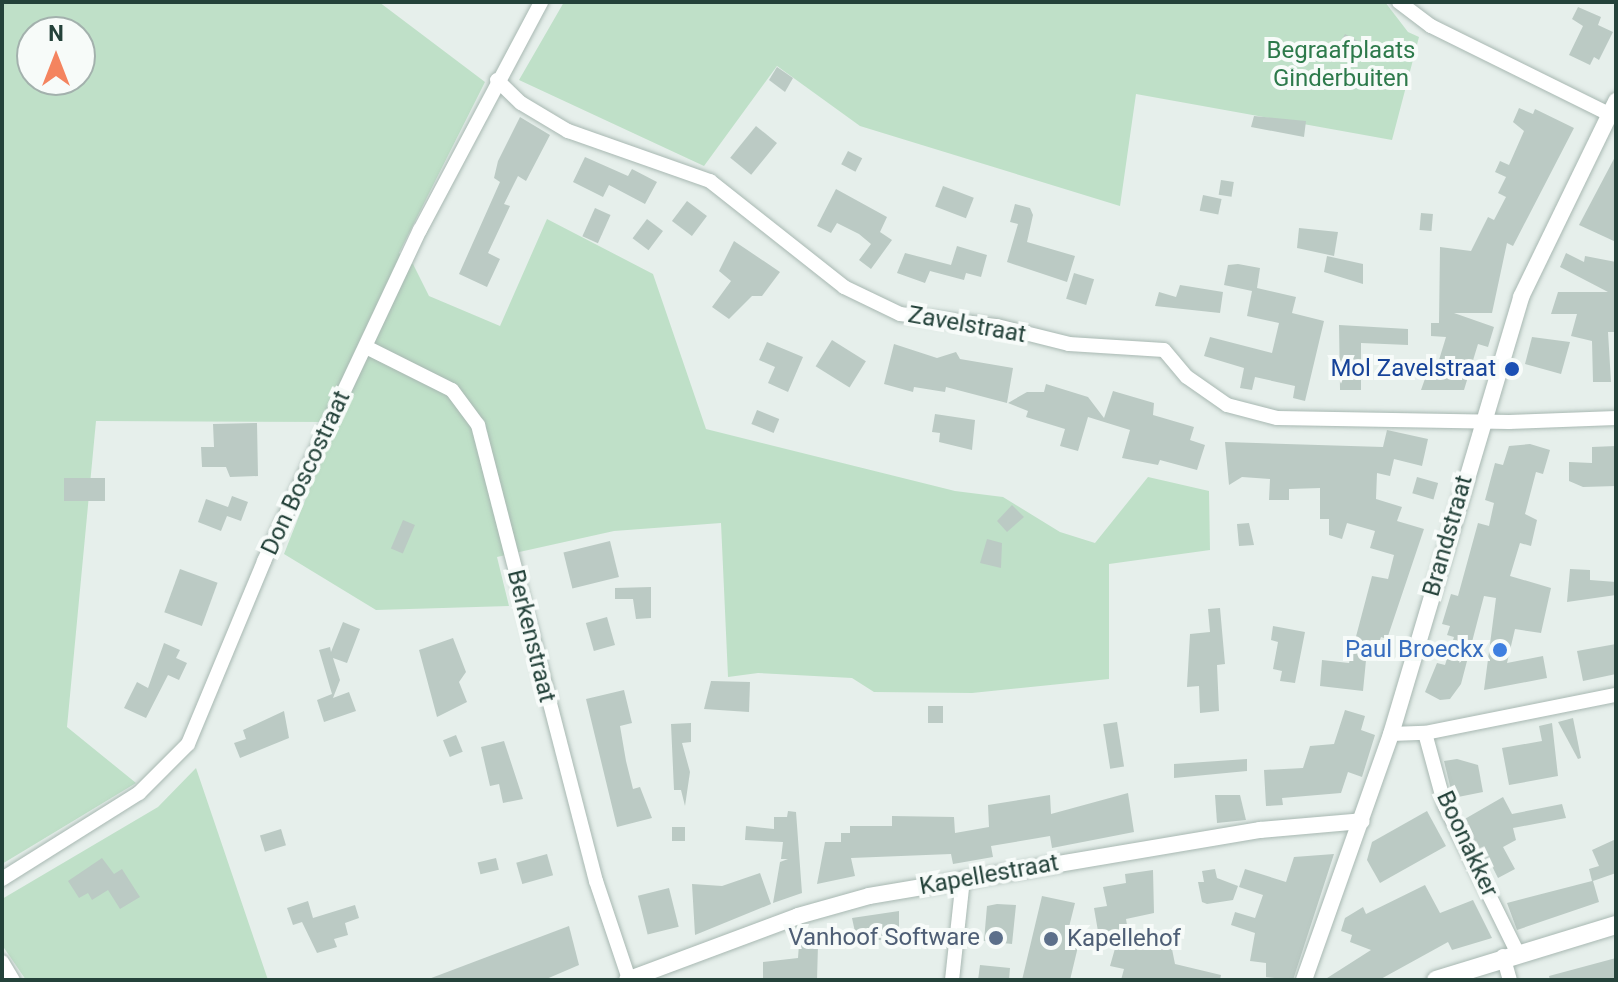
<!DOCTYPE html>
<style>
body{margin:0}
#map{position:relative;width:1618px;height:982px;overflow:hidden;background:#e6efeb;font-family:Roboto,sans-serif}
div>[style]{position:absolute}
.green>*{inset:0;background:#bfe0c8}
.building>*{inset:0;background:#bbcac4;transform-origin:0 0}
.roads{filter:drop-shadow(0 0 2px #a8b8b2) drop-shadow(0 0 2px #a8b8b2)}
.minor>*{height:14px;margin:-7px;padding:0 7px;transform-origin:7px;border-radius:7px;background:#fff}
.tertiary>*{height:16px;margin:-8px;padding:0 8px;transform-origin:8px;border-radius:8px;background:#fff}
.secondary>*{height:18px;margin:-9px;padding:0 9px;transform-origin:9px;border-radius:9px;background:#fff}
.dots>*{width:22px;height:22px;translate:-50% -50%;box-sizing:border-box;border:4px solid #f7fbf9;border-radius:50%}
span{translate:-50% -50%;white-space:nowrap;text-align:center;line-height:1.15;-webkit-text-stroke:8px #f7fbf9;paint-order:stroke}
.park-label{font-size:24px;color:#2d7a4b}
.street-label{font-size:24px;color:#24423a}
.transit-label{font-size:24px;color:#164399}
.right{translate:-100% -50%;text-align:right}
.shop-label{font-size:24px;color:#366cbe}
.service-label{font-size:24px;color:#4e5e75}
.left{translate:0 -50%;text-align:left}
.frame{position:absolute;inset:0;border:4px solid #24423a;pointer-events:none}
.north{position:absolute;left:16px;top:16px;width:80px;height:80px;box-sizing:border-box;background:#f7fbf9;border:2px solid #a3b1ad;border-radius:50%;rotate:0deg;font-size:22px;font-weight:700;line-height:32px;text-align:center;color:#24423a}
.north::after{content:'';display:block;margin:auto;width:28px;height:36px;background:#f4845f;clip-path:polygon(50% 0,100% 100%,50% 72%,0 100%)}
</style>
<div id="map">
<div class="green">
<i style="clip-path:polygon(evenodd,2px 2px,379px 2px,485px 82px,399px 253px,413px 264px,429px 296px,500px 326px,547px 219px,653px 274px,706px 429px,955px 491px,1003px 497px,1060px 532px,1095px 543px,1148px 477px,1209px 491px,1210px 550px,1109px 564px,1109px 679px,972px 693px,874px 692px,852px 678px,758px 673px,728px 677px,721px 523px,614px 531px,497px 557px,509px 606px,376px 610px,284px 554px,336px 422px,96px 421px,67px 727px,136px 783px,2px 864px,2px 2px,32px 32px,80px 32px,80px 80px,32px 80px,32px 32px)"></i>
<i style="clip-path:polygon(564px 2px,1385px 2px,1408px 32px,1419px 37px,1392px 140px,1136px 94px,1120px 206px,860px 126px,777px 66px,704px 166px,519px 80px)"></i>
<i style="clip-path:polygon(196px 768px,268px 980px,26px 980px,2px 945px,2px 899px,158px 807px)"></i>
</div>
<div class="building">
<i style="clip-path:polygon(1578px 7px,1601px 17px,1598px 25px,1613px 32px,1599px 60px,1594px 57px,1590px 65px,1569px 55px,1583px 26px,1572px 19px)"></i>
<i style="left:1345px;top:34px;width:18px;height:13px;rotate:29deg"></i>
<i style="clip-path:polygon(777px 67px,793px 78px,785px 92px,769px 80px)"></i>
<i style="clip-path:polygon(1519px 108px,1533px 114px,1535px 109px,1574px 128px,1513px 246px,1507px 243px,1492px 313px,1454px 313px,1494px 327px,1488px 347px,1478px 344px,1464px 390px,1421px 390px,1427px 373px,1435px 373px,1446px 337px,1431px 336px,1431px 323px,1439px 323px,1440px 247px,1471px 251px,1488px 217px,1494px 220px,1506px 197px,1498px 193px,1506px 177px,1495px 172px,1500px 161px,1509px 165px,1524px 131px,1513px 122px)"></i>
<i style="clip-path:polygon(1254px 116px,1306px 121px,1304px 137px,1251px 127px)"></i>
<i style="clip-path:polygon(520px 117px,550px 135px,526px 181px,518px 176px,504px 204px,510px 206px,488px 253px,500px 259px,487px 287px,459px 274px,500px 182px,494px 178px,498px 161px)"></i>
<i style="left:756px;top:126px;width:27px;height:41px;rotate:39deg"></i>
<i style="left:848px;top:151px;width:16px;height:15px;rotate:27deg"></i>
<i style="clip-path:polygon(1616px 155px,1616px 242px,1579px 225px)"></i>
<i style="clip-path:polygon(585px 157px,628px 176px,632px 169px,657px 182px,645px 204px,609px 185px,603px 197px,573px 182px)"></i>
<i style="left:1221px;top:180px;width:13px;height:15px;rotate:9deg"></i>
<i style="left:943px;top:186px;width:33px;height:22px;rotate:21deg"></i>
<i style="clip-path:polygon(836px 189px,887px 217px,880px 232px,892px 240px,871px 269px,859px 260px,871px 244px,859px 234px,837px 223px,831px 233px,817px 226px)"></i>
<i style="left:1203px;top:195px;width:19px;height:16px;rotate:12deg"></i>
<i style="left:687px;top:201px;width:25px;height:25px;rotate:37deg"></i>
<i style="clip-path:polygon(1015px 204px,1030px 208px,1033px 215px,1027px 242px,1075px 256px,1067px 282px,1007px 262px,1018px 224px,1010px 222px)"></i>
<i style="left:595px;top:208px;width:17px;height:31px;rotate:24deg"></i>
<i style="left:1421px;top:213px;width:12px;height:17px;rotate:5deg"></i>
<i style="left:647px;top:219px;width:20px;height:24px;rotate:37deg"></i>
<i style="clip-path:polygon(1299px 228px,1338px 232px,1334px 256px,1297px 248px)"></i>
<i style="clip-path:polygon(734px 241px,780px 272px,762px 296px,752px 296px,729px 319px,712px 307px,731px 281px,719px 271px)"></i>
<i style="clip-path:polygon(957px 246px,987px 255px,981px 277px,966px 273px,964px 280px,930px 271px,925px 283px,897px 273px,905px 253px,951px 265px)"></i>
<i style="clip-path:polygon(1566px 253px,1584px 262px,1585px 256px,1616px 262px,1616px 332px,1608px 332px,1611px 382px,1593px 382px,1592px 341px,1571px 336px,1577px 314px,1551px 314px,1558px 292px,1608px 292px,1560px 267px)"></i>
<i style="clip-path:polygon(1327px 256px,1363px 264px,1363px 284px,1324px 272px)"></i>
<i style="clip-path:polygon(1238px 264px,1260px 268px,1257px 288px,1296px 297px,1292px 313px,1324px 321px,1305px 401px,1293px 398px,1295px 386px,1255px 377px,1252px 390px,1240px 388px,1244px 368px,1204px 356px,1210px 337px,1272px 353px,1279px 323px,1247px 316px,1252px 291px,1224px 285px,1228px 265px)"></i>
<i style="left:1074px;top:273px;width:21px;height:27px;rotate:17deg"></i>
<i style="clip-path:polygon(1180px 285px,1223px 292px,1220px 313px,1155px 306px,1159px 292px,1176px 297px)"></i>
<i style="clip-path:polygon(1339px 325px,1408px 329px,1408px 345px,1361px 343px,1361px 390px,1340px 390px)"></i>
<i style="clip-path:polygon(1532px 337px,1570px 342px,1561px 374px,1525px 364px)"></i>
<i style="left:832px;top:340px;width:40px;height:31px;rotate:32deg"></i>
<i style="clip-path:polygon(767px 342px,803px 357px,788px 392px,768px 383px,775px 367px,759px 360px)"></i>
<i style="clip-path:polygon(894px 344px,937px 358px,956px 352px,960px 359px,1013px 368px,1007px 403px,946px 387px,945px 392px,914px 387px,913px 392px,884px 384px)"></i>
<i style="clip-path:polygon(1046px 384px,1088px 397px,1104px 418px,1113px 391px,1154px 403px,1153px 415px,1194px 427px,1190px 440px,1205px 445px,1197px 470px,1160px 460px,1158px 465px,1122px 458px,1130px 430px,1088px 417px,1078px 451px,1060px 446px,1065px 429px,1026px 417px,1028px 411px,1008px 403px,1027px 392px,1044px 392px)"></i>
<i style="left:757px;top:410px;width:24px;height:15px;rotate:22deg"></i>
<i style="clip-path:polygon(935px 414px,975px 420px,972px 450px,939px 442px,940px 433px,932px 432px)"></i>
<i style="clip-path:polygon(257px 423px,258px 476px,230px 477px,226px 467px,202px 467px,201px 447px,214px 447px,213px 424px)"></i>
<i style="clip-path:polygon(1387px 430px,1428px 439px,1422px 466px,1394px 459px,1390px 476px,1377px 473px,1376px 499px,1402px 507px,1397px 521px,1424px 529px,1387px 639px,1381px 637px,1375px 653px,1367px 650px,1363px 691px,1320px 686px,1322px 660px,1349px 663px,1372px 576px,1388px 579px,1394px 555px,1370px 548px,1375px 531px,1347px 523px,1342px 539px,1329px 535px,1329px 519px,1320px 519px,1320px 488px,1289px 489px,1289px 500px,1269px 500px,1270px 479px,1242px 477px,1229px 485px,1225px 442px,1383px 447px)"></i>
<i style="clip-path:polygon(1530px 444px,1550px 450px,1543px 474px,1536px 472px,1525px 514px,1537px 520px,1531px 546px,1520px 543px,1510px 576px,1551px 588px,1541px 633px,1515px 629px,1507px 663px,1543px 656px,1547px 678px,1484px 690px,1496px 598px,1484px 596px,1461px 684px,1450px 699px,1440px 700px,1425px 692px,1437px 663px,1445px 665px,1454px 637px,1447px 635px,1450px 626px,1442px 624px,1451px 594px,1458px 596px,1478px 523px,1489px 526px,1494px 503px,1485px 500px,1495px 463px,1503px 465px,1509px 446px)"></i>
<i style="clip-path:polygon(1616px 446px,1616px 486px,1583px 487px,1569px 481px,1569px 462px,1592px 463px,1592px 447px)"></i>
<i style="left:1417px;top:477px;width:22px;height:17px;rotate:16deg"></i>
<i style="left:105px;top:478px;width:23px;height:41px;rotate:90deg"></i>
<i style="clip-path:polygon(232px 496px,248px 502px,241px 521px,227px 516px,221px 531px,198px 522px,206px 499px,228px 507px)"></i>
<i style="clip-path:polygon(1012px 505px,1024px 517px,1007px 532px,997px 521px)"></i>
<i style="left:403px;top:520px;width:13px;height:31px;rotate:23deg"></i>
<i style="clip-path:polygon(1249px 523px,1254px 545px,1239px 546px,1237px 524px)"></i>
<i style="clip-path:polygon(987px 539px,1002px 543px,1001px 568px,980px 563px)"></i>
<i style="left:610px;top:541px;width:37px;height:48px;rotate:76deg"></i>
<i style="left:180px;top:569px;width:40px;height:46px;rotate:20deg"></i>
<i style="clip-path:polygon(1570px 569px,1590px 570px,1590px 580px,1616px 582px,1616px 595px,1567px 602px)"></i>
<i style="clip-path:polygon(651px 587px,651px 618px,636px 619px,633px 599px,615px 599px,615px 588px)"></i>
<i style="clip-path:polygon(1220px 608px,1225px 664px,1217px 665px,1219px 711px,1200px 713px,1199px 686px,1187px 687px,1190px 634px,1210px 632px,1208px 609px)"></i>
<i style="left:607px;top:617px;width:29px;height:22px;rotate:74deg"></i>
<i style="clip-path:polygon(343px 622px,360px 629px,347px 663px,333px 658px,340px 680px,333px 698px,349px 692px,356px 711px,324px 722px,317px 700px,332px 694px,319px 650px,330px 647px,331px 652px)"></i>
<i style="clip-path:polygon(1273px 626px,1305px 632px,1295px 683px,1280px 681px,1282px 671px,1273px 669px,1278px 642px,1271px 640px)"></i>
<i style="clip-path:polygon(453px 638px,466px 672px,459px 682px,467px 702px,437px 717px,419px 650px)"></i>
<i style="clip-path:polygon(164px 643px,180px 650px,176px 658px,187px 663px,179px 680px,168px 675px,146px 718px,124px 708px,137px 682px,148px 688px)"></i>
<i style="clip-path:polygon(1616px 644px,1616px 674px,1583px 681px,1577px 651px)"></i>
<i style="clip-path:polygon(711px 681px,750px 682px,749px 712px,704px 709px)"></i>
<i style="clip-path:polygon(624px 690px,632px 723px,620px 726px,626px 761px,633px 789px,640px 787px,652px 818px,617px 827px,586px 699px)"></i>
<i style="left:928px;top:706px;width:15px;height:17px"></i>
<i style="clip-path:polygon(1345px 710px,1365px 716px,1361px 730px,1375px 735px,1362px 777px,1348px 772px,1341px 793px,1282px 798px,1283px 805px,1266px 806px,1264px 770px,1303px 768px,1310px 746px,1334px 744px)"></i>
<i style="clip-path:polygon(284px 711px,289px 738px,240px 758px,234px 743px,246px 739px,243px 730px)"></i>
<i style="clip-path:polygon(1573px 718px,1581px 758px,1578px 759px,1558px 722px)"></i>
<i style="left:1117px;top:722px;width:45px;height:14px;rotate:81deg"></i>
<i style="clip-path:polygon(691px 723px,691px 742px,682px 743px,690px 772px,685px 806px,681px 790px,674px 790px,671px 724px)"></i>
<i style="clip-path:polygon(1552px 723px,1558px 776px,1509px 785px,1502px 748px,1542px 741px,1539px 726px)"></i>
<i style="left:456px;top:735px;width:18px;height:14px;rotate:68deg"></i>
<i style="clip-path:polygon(504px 741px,523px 799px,503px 803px,499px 784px,490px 786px,481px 747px)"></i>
<i style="clip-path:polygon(1247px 759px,1247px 771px,1174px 778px,1174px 764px)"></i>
<i style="clip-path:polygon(1457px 759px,1478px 765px,1483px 792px,1453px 798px,1444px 761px)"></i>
<i style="clip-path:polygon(1128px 793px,1134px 832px,1052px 848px,1050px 836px,991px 846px,993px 857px,953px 864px,951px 854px,851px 858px,855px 876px,817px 884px,825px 842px,841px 842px,841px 833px,850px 833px,850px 826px,892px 826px,892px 816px,954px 817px,955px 833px,989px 827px,988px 805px,1050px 795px,1051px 814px)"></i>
<i style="clip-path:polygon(1215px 795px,1240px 795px,1246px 820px,1217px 823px)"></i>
<i style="clip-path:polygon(1503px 797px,1512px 814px,1562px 804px,1566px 818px,1513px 828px,1516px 840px,1503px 847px,1515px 869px,1498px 878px,1491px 864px,1486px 867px,1463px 820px)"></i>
<i style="clip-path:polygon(788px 811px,796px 812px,802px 893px,773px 903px,780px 862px,788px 859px,781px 859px,783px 842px,745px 840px,746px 826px,774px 829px,774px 817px,787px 817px)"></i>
<i style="clip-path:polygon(1427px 811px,1446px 846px,1380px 883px,1367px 860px,1372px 842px)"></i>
<i style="left:672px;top:827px;width:13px;height:14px"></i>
<i style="left:281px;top:829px;width:17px;height:22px;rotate:73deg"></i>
<i style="clip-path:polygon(1616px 839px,1616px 873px,1593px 881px,1599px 902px,1517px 930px,1507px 903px,1592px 881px,1589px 869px,1599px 866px,1592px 850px)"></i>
<i style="left:547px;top:854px;width:22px;height:32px;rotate:74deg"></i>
<i style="clip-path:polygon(1334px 854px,1293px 980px,1266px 977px,1266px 963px,1250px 961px,1255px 933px,1231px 925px,1235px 912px,1255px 918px,1263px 895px,1239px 887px,1245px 869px,1286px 882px,1294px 857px)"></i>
<i style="clip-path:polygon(102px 858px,114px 874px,122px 869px,140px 897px,120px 909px,108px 890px,92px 900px,88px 893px,79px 898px,68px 881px)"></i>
<i style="left:496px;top:858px;width:12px;height:19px;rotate:76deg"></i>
<i style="clip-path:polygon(1215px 869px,1217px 878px,1238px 886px,1233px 900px,1207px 904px,1202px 902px,1198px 882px,1204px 882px,1202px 871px)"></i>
<i style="clip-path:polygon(1153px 870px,1154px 913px,1126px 919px,1130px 942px,1170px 939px,1175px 964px,1221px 975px,1220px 980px,1121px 980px,1124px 969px,1110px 966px,1116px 945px,1100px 943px,1094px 908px,1107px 906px,1103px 887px,1126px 883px,1125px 874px)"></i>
<i style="clip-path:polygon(760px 873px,771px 904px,695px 935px,692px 884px,722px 886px)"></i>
<i style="clip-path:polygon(1425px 885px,1440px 913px,1473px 900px,1492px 938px,1452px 950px,1448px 942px,1379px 980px,1324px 980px,1371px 950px,1350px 942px,1352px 935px,1341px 931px,1345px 918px,1363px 907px,1366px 914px)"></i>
<i style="left:669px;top:888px;width:40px;height:32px;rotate:76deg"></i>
<i style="clip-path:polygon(1042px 896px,1075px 903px,1068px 931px,1081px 934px,1070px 980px,1022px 980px)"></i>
<i style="clip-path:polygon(308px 901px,313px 918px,355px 905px,359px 918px,345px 923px,348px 935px,334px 939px,337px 947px,317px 953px,302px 922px,293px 925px,287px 908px)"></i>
<i style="clip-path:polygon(997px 904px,1016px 905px,1012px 944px,984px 941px,987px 906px)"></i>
<i style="clip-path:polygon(899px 911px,899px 939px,857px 941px,852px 918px)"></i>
<i style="clip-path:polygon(569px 926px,579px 965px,544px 980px,426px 980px)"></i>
<i style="clip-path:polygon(799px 944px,818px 945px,817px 980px,763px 980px,763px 962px,798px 958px)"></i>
<i style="clip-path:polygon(1616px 958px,1616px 980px,1550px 980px,1549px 976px)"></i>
<i style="clip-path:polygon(980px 965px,1010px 968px,1009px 980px,978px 980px)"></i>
</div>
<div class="roads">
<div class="minor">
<i style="left:1399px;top:2px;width:40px;rotate:37deg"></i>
<i style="left:1431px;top:26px;width:199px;rotate:26.3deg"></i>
<i style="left:497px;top:80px;width:33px;rotate:44deg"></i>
<i style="left:521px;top:103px;width:55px;rotate:30.8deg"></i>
<i style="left:568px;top:131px;width:151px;rotate:19.4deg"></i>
<i style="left:710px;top:181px;width:171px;rotate:38.3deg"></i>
<i style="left:844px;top:287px;width:62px;rotate:25.7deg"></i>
<i style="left:900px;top:314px;width:98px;rotate:7.1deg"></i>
<i style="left:997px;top:326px;width:74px;rotate:14deg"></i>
<i style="left:1069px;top:344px;width:95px;rotate:3.6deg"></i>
<i style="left:1164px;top:350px;width:35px;rotate:50deg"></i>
<i style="left:1187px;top:377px;width:49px;rotate:35deg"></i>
<i style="left:1227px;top:405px;width:52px;rotate:14.6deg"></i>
<i style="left:1277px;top:418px;width:232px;rotate:1deg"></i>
<i style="left:1509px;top:422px;width:107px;rotate:-2.1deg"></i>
<i style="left:366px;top:347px;width:96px;rotate:26.6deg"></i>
<i style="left:452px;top:390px;width:44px;rotate:53.4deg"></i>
<i style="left:478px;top:425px;width:471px;rotate:75.5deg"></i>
<i style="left:596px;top:881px;width:103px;rotate:71.4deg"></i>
<i style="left:1425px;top:733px;width:76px;rotate:74.7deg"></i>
<i style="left:1445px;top:806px;width:163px;rotate:63.7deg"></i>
<i style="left:1391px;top:734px;width:34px;rotate:-2deg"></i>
<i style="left:1425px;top:733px;width:195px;rotate:-11.3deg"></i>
<i style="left:2px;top:879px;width:162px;rotate:-32.1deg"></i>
<i style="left:139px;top:793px;width:69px;rotate:-45deg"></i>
<i style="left:188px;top:744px;width:198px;rotate:-67.4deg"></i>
<i style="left:264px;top:561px;width:366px;rotate:-64.8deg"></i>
<i style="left:420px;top:230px;width:258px;rotate:-62deg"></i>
<i style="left:1503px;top:956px;width:25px;rotate:74deg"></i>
<i style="left:2px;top:962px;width:21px;rotate:59deg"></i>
<i style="left:952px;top:980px;width:102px;rotate:-83.8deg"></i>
</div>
<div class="tertiary">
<i style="left:627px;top:980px;width:183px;rotate:-20.5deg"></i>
<i style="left:798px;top:916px;width:74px;rotate:-15.7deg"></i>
<i style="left:869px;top:896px;width:397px;rotate:-9.6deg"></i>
<i style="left:1260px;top:830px;width:102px;rotate:-5deg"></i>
<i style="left:1304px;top:980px;width:261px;rotate:-70.5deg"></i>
<i style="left:1391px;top:734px;width:456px;rotate:-73.4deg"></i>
<i style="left:1521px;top:297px;width:218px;rotate:-64.1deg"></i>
</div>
<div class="secondary">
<i style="left:1436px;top:980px;width:188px;rotate:-17deg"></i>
</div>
</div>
<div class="dots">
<i style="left:1512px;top:369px;background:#1a4fb4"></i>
<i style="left:1500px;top:650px;background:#3f7fe0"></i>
<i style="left:996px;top:938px;background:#5c6f8a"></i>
<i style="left:1051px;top:939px;background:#5c6f8a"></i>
</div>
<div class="park-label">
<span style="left:1341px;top:65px">Begraafplaats<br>Ginderbuiten</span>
</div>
<div class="street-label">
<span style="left:967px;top:325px;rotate:10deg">Zavelstraat</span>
<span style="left:306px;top:473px;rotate:-65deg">Don Boscostraat</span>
<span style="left:1448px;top:536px;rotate:-74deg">Brandstraat</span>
<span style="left:531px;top:636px;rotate:76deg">Berkenstraat</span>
<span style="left:1467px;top:844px;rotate:65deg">Boonakker</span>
<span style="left:989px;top:875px;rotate:-10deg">Kapellestraat</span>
</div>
<div class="transit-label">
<span class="right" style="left:1496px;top:369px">Mol Zavelstraat</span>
</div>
<div class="shop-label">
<span class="right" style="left:1484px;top:650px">Paul Broeckx</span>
</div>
<div class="service-label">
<span class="right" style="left:980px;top:938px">Vanhoof Software</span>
<span class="left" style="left:1067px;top:939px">Kapellehof</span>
</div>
<div class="frame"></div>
<div class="north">N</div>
</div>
